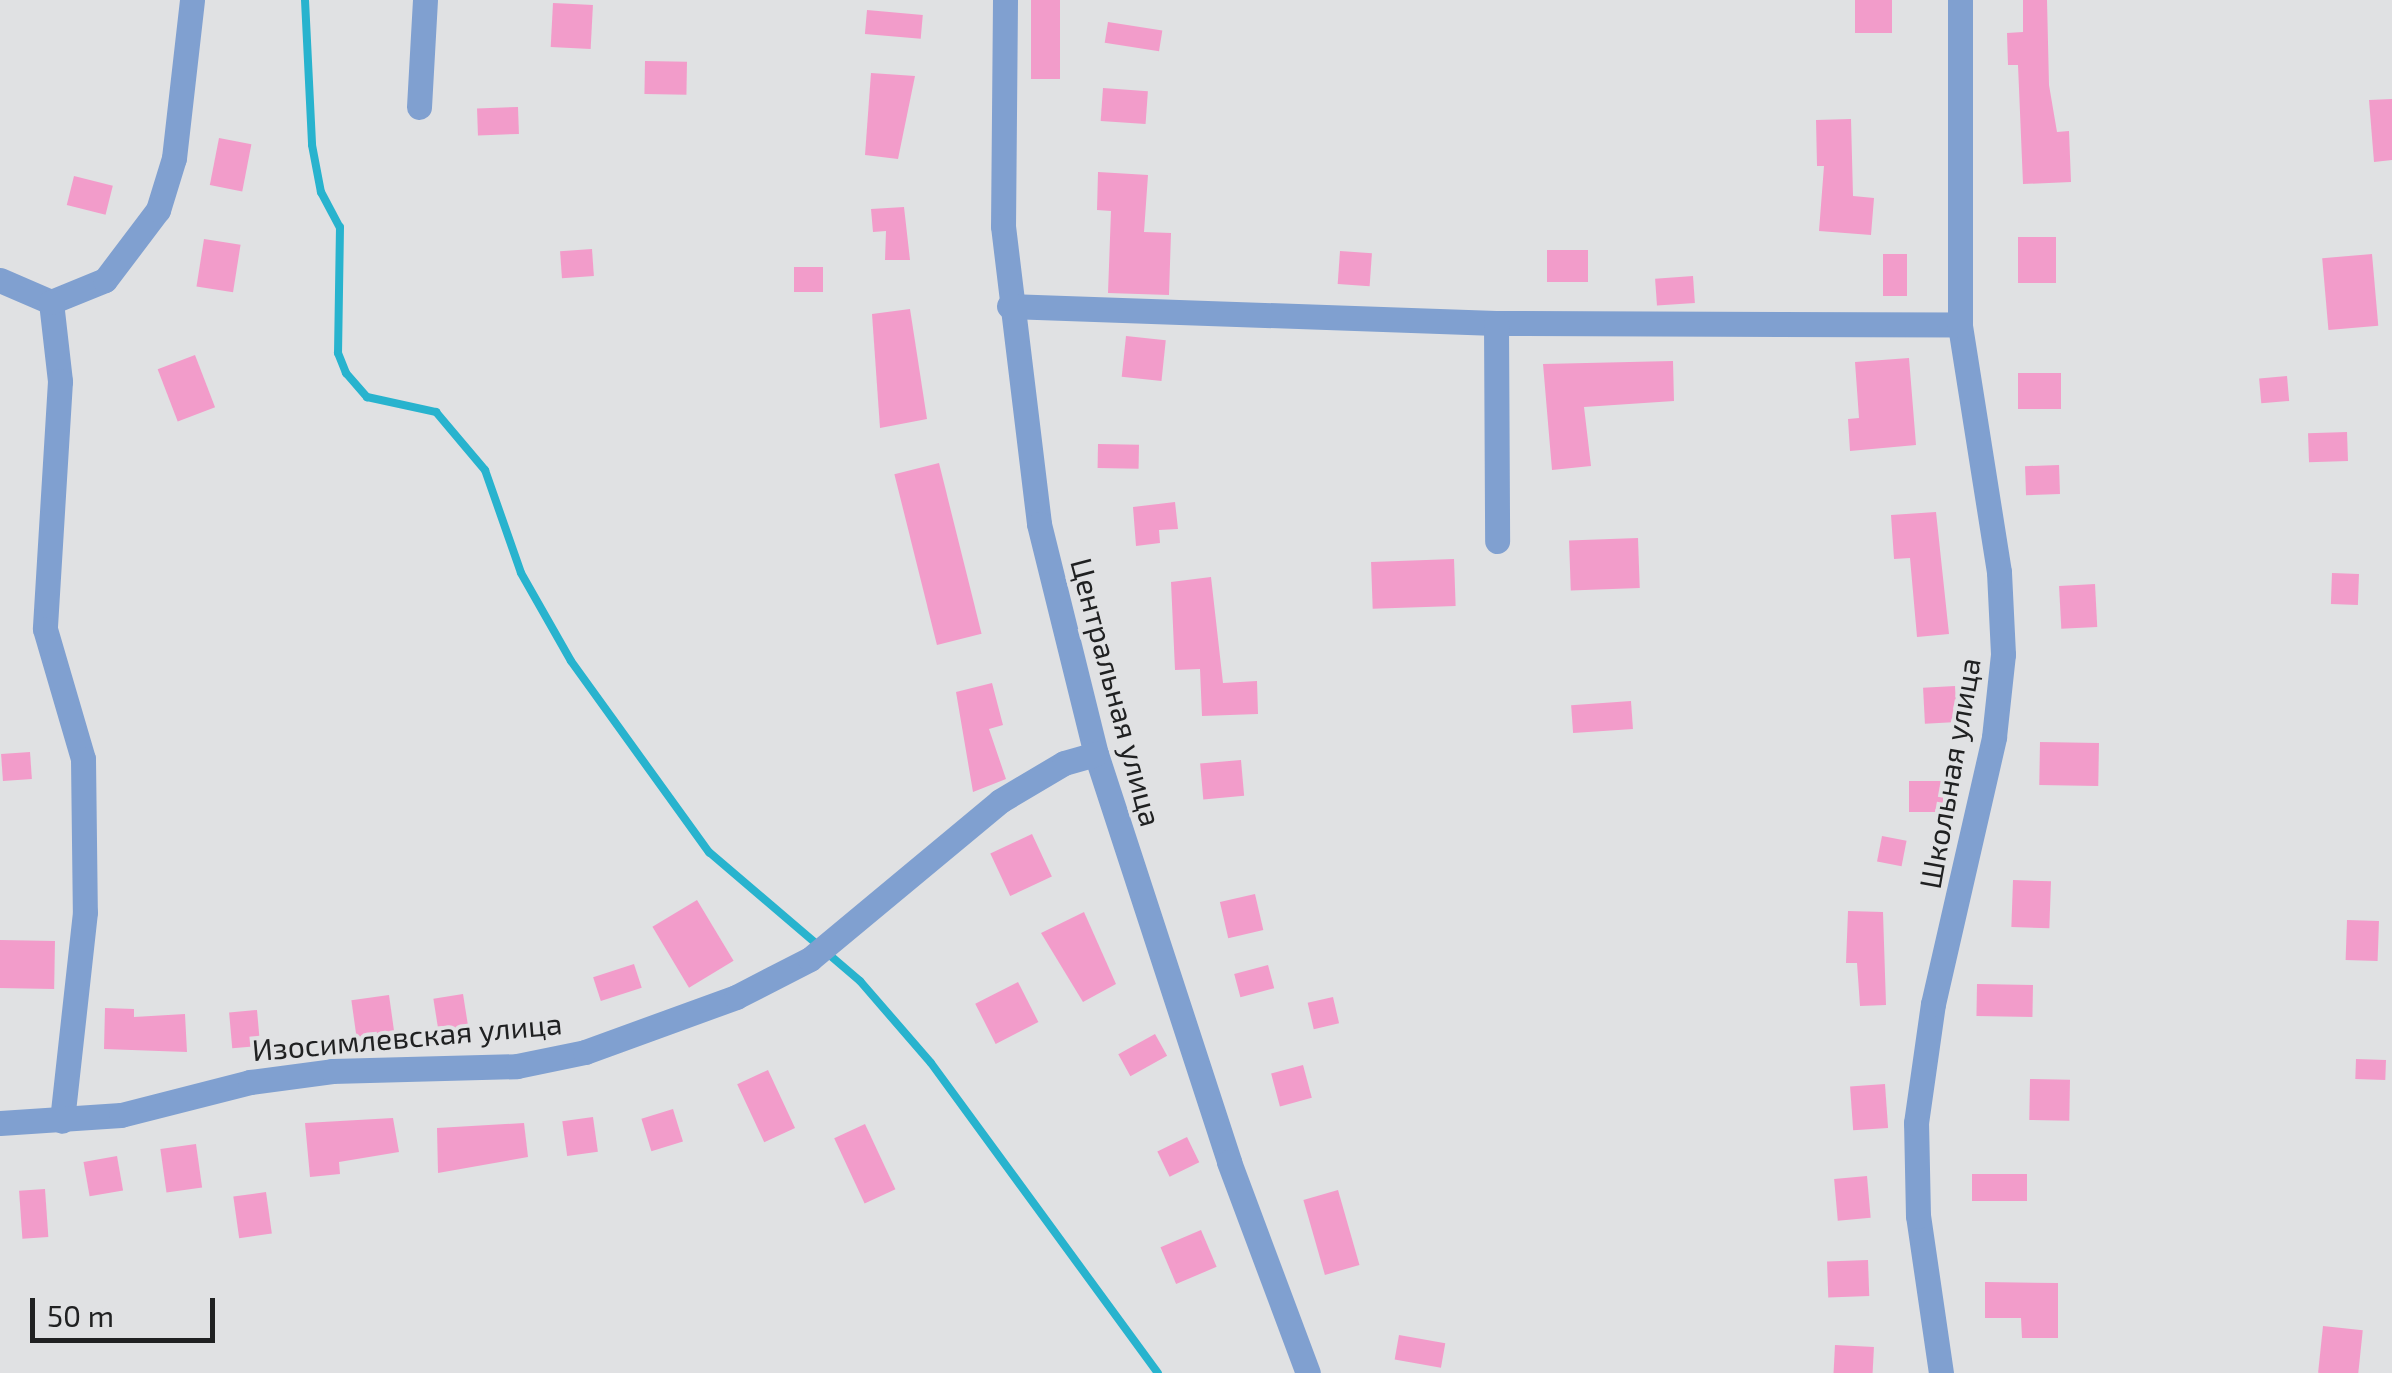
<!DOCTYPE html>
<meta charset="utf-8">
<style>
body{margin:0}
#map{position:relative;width:2392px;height:1373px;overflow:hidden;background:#e0e1e3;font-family:"Exo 2",sans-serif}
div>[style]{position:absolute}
.stream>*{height:8px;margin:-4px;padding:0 4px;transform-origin:4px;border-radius:4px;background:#28b3ce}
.building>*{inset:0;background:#f29cca;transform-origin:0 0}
.minor>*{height:25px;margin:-12.5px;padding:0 12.5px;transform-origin:12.5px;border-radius:12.5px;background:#80a0d0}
span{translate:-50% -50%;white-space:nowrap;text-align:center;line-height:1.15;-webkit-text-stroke:8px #e0e1e3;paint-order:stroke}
.street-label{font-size:30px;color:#202122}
.scale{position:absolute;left:30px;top:1298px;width:185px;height:45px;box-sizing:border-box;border:5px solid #202122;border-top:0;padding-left:12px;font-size:30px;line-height:35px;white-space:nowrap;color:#202122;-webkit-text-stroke:8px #e0e1e3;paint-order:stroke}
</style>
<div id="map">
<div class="stream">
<i style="left:305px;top:0;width:145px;rotate:87.2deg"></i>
<i style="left:312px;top:145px;width:48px;rotate:79.2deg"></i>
<i style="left:321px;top:192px;width:40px;rotate:62deg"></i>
<i style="left:340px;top:227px;width:126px;rotate:90.9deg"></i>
<i style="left:338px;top:353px;width:22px;rotate:68deg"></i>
<i style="left:346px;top:373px;width:32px;rotate:49deg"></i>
<i style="left:367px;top:397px;width:71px;rotate:12.3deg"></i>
<i style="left:436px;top:412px;width:76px;rotate:49.8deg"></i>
<i style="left:485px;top:470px;width:109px;rotate:70.7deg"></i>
<i style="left:521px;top:573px;width:101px;rotate:60.4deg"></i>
<i style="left:571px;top:661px;width:236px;rotate:54.2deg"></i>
<i style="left:709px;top:852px;width:199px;rotate:40.5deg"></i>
<i style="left:860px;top:981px;width:108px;rotate:49.1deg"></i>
<i style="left:931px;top:1063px;width:384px;rotate:53.8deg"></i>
</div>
<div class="building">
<i style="left:1031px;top:0;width:29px;height:79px"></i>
<i style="left:1855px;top:0;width:37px;height:33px"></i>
<i style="clip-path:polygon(2023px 0,2047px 0,2049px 85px,2057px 132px,2069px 131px,2071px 182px,2023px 184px,2018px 65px,2008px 65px,2007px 33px,2023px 32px)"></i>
<i style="left:553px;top:3px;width:40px;height:44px;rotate:3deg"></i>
<i style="left:867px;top:10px;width:56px;height:24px;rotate:5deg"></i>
<i style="left:1108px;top:22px;width:55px;height:21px;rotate:9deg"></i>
<i style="left:645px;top:61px;width:42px;height:33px;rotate:1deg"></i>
<i style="clip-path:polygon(871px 73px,915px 76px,898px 159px,865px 155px)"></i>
<i style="left:1103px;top:88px;width:45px;height:33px;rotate:4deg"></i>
<i style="clip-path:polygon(2392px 99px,2392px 160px,2374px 162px,2369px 100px)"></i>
<i style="left:518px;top:107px;width:27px;height:41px;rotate:88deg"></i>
<i style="clip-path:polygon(1851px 119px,1853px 196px,1874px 198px,1871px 235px,1819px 231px,1824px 166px,1817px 166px,1816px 120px)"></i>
<i style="left:219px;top:138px;width:33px;height:48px;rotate:11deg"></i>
<i style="clip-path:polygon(1098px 172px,1148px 175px,1144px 232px,1171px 233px,1169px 295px,1108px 293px,1111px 211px,1097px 210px)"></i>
<i style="left:74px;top:176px;width:40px;height:30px;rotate:14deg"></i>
<i style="clip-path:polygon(904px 207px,910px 260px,885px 260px,886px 231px,873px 232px,871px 209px)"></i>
<i style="left:2056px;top:237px;width:46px;height:38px;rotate:90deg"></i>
<i style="left:204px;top:239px;width:37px;height:48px;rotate:9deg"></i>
<i style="left:592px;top:249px;width:27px;height:32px;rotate:86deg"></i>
<i style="left:1547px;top:250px;width:41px;height:32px"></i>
<i style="left:1340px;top:251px;width:32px;height:33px;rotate:4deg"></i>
<i style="left:1883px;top:254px;width:24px;height:42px"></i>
<i style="left:2372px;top:254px;width:72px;height:50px;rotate:85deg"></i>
<i style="left:794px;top:267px;width:29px;height:25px"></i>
<i style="left:1693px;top:276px;width:27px;height:38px;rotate:86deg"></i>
<i style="clip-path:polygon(910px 309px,927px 419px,880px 428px,872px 314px)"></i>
<i style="left:1126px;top:336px;width:40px;height:41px;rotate:6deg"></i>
<i style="left:195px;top:355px;width:56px;height:40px;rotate:69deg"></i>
<i style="clip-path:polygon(1909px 358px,1916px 445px,1850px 451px,1848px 419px,1859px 418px,1855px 362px)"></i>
<i style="clip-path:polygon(1673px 361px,1674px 401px,1584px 407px,1591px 466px,1552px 470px,1543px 364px)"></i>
<i style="left:2018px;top:373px;width:43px;height:36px"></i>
<i style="left:2287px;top:376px;width:25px;height:28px;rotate:85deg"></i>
<i style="left:2347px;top:432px;width:29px;height:39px;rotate:88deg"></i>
<i style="left:1098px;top:444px;width:41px;height:24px;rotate:1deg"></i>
<i style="left:939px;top:463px;width:176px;height:46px;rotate:76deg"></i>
<i style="left:2059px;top:465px;width:29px;height:34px;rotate:88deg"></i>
<i style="clip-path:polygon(1175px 502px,1178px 529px,1159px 530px,1160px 543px,1136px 546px,1133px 507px)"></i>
<i style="clip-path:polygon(1936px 512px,1949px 634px,1917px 637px,1910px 558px,1894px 559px,1891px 515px)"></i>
<i style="left:1638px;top:538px;width:50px;height:69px;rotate:88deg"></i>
<i style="left:1454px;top:559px;width:47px;height:83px;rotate:88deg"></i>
<i style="left:2332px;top:573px;width:27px;height:31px;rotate:2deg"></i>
<i style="clip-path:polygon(1211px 577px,1223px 683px,1257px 681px,1258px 714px,1202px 716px,1200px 669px,1175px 670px,1171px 582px)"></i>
<i style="left:2095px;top:584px;width:43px;height:36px;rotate:87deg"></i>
<i style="clip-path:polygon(992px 683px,1003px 725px,989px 729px,1006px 779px,973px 792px,956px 692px)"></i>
<i style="left:1955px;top:686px;width:36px;height:32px;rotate:87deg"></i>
<i style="left:1631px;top:701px;width:28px;height:60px;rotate:86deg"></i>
<i style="left:2040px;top:742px;width:59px;height:43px;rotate:1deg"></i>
<i style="left:30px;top:752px;width:27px;height:29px;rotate:86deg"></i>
<i style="left:1241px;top:760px;width:36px;height:41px;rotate:85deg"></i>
<i style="left:1909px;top:781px;width:34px;height:31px"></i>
<i style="left:1032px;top:834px;width:47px;height:46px;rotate:65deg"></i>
<i style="left:1882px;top:836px;width:25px;height:26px;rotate:11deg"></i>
<i style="left:2013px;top:880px;width:38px;height:47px;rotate:2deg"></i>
<i style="left:1255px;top:894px;width:37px;height:36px;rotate:77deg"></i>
<i style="left:697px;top:900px;width:71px;height:52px;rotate:59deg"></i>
<i style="clip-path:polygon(1848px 911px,1883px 912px,1886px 1005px,1860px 1006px,1857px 963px,1846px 963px)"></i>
<i style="clip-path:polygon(1084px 912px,1116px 984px,1083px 1002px,1041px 933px)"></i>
<i style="left:2347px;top:920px;width:32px;height:40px;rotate:2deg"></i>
<i style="left:0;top:940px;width:55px;height:48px;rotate:1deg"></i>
<i style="left:634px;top:964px;width:25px;height:43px;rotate:72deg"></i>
<i style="left:1268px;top:965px;width:24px;height:35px;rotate:75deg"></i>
<i style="left:1018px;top:982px;width:45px;height:48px;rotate:63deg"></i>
<i style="left:1977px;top:984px;width:56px;height:32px;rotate:1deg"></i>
<i style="left:463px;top:994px;width:36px;height:30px;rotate:81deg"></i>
<i style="left:389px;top:995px;width:37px;height:38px;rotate:82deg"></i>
<i style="left:1333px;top:997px;width:27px;height:26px;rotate:77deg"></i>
<i style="clip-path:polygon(105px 1008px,134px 1009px,134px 1017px,185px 1014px,187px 1052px,104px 1049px)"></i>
<i style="left:257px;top:1010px;width:36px;height:28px;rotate:85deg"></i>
<i style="left:1155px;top:1034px;width:25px;height:42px;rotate:61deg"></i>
<i style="left:2356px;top:1059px;width:30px;height:20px;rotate:2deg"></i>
<i style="left:1303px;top:1065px;width:34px;height:33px;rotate:75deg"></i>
<i style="left:768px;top:1070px;width:64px;height:34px;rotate:65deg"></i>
<i style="left:2030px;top:1079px;width:40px;height:41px;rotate:1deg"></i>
<i style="left:1885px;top:1084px;width:44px;height:35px;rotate:86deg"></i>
<i style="left:673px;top:1109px;width:34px;height:33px;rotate:73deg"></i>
<i style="left:593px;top:1117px;width:35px;height:31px;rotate:82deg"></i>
<i style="clip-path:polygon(393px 1118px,399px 1152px,339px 1162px,340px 1174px,310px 1177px,305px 1123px)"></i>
<i style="clip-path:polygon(524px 1123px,528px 1157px,438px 1173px,437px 1128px)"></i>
<i style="left:865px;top:1124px;width:72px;height:34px;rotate:65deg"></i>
<i style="left:1187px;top:1137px;width:28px;height:33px;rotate:64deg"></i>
<i style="left:196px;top:1144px;width:44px;height:36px;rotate:82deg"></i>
<i style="left:117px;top:1156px;width:35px;height:34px;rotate:80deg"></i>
<i style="left:2027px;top:1174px;width:27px;height:55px;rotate:90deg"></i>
<i style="left:1867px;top:1176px;width:42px;height:33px;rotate:85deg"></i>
<i style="left:45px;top:1189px;width:48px;height:26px;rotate:86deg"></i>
<i style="left:1338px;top:1190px;width:78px;height:36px;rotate:74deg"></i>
<i style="left:266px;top:1192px;width:42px;height:33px;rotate:82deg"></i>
<i style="left:1201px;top:1230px;width:40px;height:44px;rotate:67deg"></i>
<i style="left:1868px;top:1260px;width:36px;height:41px;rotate:88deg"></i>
<i style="clip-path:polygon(1985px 1282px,2058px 1283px,2058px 1338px,2022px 1338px,2021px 1318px,1985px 1318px)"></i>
<i style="left:2323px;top:1326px;width:40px;height:47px;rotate:6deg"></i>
<i style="left:1399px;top:1335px;width:47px;height:25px;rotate:10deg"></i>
<i style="left:1835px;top:1345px;width:39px;height:28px;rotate:3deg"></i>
</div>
<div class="minor">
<i style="left:1005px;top:0;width:226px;rotate:90.5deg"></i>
<i style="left:1003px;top:226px;width:300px;rotate:83.1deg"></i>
<i style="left:1039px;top:524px;width:237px;rotate:76.1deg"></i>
<i style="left:1096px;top:754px;width:429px;rotate:71.9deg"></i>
<i style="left:1229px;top:1162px;width:225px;rotate:69.5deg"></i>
<i style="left:419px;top:107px;width:107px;rotate:-86.8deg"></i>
<i style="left:0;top:280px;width:56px;rotate:23.3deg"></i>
<i style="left:51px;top:302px;width:80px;rotate:83.5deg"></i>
<i style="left:60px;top:381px;width:248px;rotate:93.5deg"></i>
<i style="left:45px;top:629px;width:135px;rotate:73.7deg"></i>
<i style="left:83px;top:759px;width:153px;rotate:89.3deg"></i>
<i style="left:85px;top:912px;width:210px;rotate:96.3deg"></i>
<i style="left:51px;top:302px;width:58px;rotate:-22.2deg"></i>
<i style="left:105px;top:280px;width:88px;rotate:-52.9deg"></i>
<i style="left:158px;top:210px;width:54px;rotate:-72.9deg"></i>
<i style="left:174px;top:158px;width:159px;rotate:-83.5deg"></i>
<i style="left:1009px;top:306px;width:487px;rotate:2deg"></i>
<i style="left:1496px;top:323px;width:464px;rotate:0.2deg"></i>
<i style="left:1496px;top:323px;width:218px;rotate:89.7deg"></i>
<i style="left:0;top:1123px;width:121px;rotate:-3.8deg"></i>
<i style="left:121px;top:1115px;width:133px;rotate:-14.3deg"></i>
<i style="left:250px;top:1082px;width:83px;rotate:-7.6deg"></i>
<i style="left:332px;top:1071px;width:185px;rotate:-1.5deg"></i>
<i style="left:517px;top:1066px;width:69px;rotate:-11.6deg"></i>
<i style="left:585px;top:1052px;width:161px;rotate:-20deg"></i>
<i style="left:736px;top:997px;width:83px;rotate:-27.2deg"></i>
<i style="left:810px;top:959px;width:247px;rotate:-39.7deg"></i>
<i style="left:1000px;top:801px;width:74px;rotate:-30.7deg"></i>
<i style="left:1064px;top:763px;width:33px;rotate:-16deg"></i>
<i style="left:1941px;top:1373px;width:159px;rotate:-98.3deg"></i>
<i style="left:1918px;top:1216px;width:93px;rotate:-91.2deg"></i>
<i style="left:1916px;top:1123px;width:120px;rotate:-81.9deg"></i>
<i style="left:1933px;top:1004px;width:274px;rotate:-77.1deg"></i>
<i style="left:1994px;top:737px;width:83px;rotate:-83.8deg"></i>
<i style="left:2003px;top:654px;width:82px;rotate:-92.8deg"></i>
<i style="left:1999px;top:572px;width:250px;rotate:-99deg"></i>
<i style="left:1960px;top:325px;width:325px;rotate:-90deg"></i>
</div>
<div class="street-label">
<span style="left:1117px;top:692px;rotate:75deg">Центральная улица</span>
<span style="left:1949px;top:773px;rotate:-80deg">Школьная улица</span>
<span style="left:407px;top:1036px;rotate:-5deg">Изосимлевская улица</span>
</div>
<div class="scale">50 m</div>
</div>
